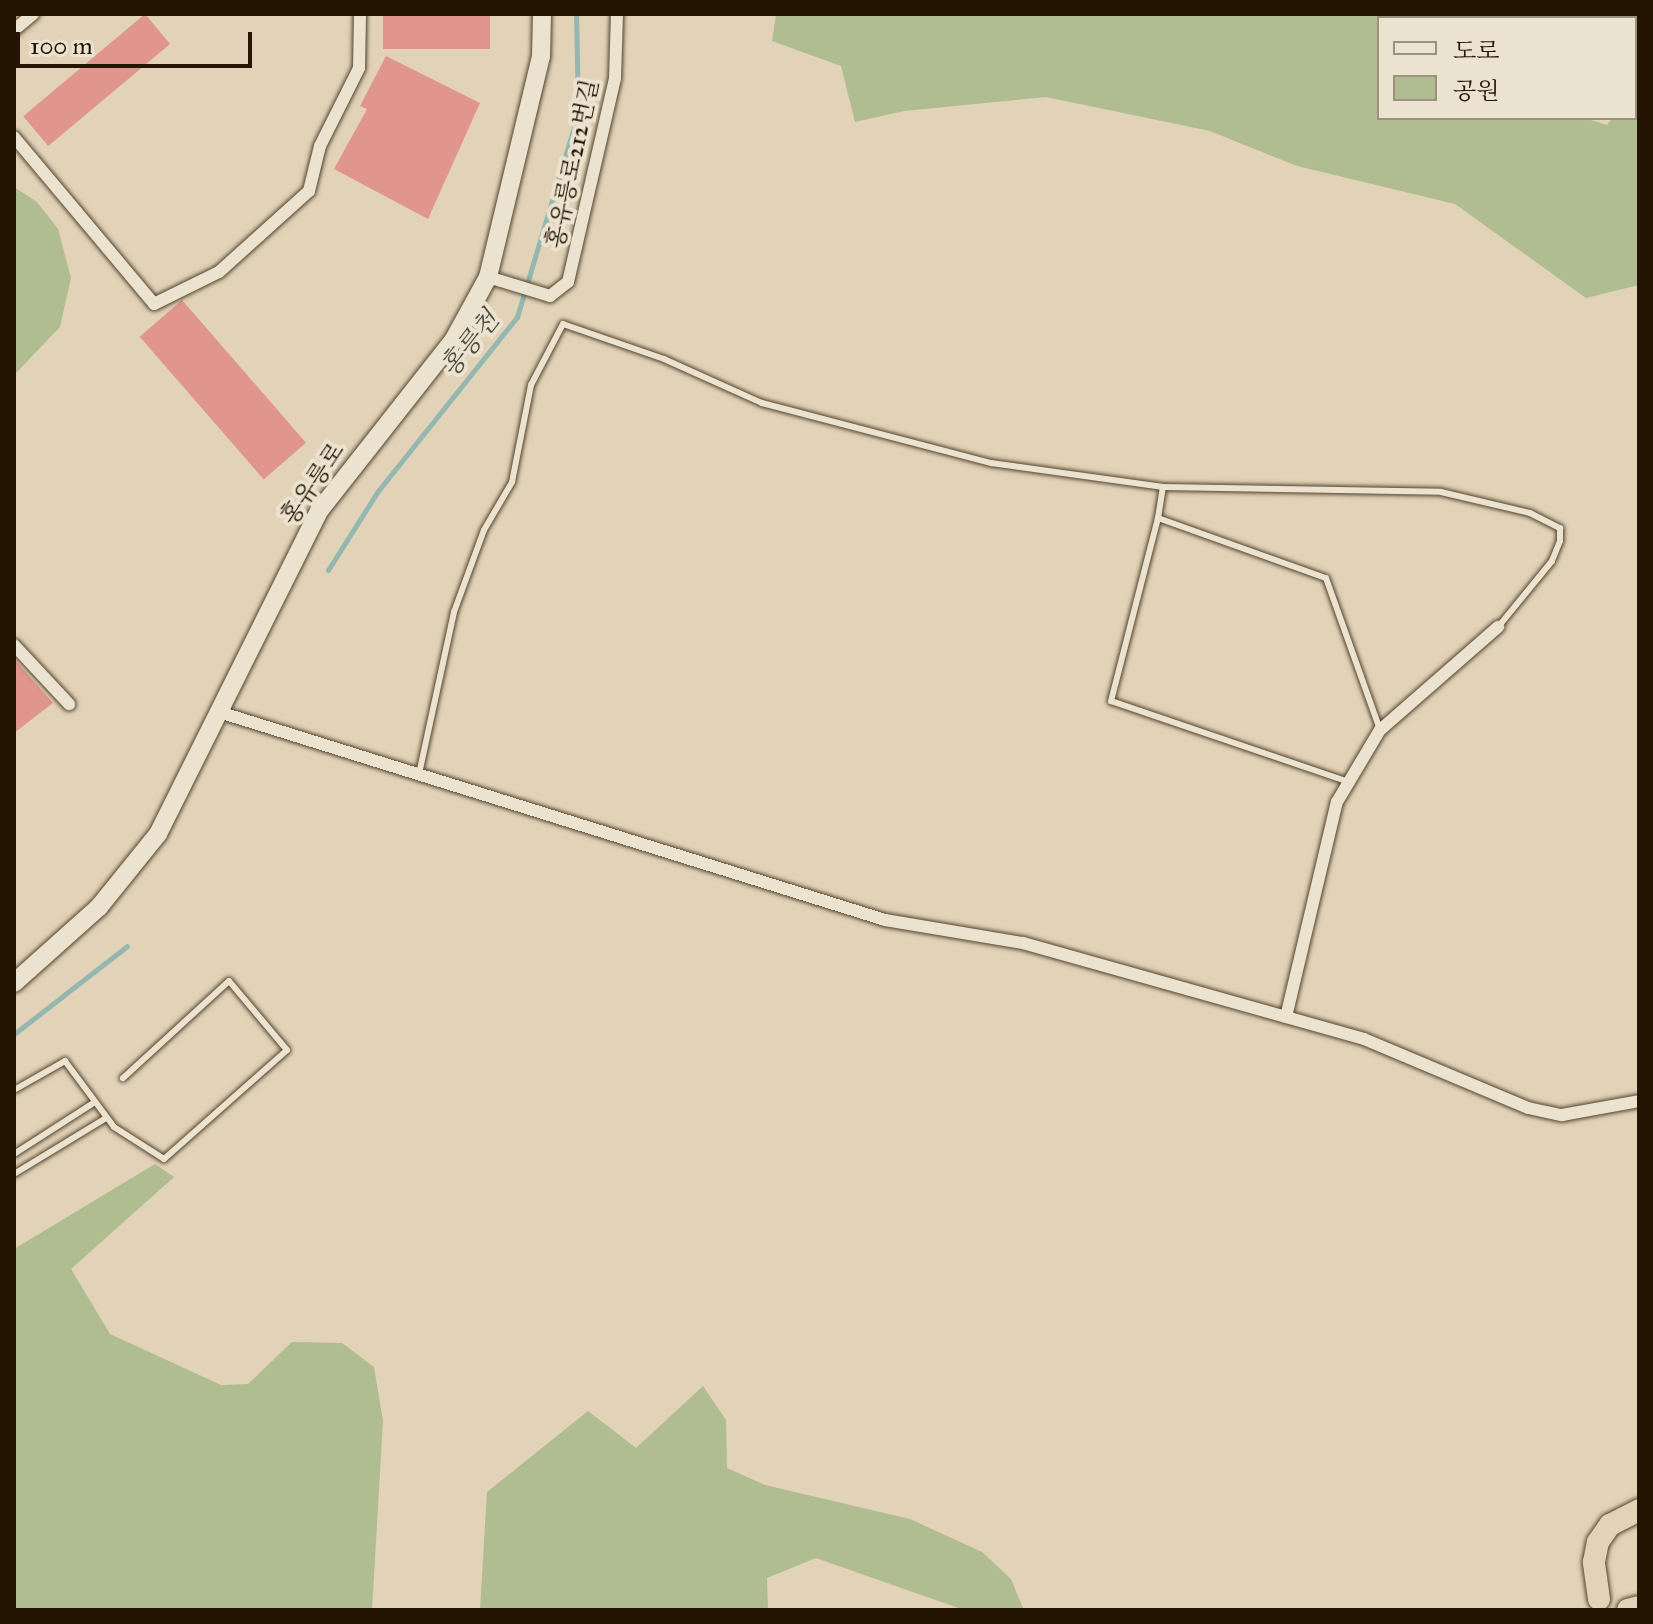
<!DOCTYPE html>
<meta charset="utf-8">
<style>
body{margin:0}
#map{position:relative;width:1653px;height:1624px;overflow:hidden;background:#e2d2b7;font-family:"IM FELL Great Primer","Noto Serif KR",serif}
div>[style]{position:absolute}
.green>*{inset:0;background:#b0bd90}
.stream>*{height:5px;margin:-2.5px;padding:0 2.5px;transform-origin:2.5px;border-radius:2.5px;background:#95b7b1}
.building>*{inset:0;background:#e0958d;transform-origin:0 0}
.roads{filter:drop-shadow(0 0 2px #53442f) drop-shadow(0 0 2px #53442f)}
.lane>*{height:6px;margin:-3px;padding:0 3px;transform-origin:3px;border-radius:3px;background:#ece2d0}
.street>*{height:12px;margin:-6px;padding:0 6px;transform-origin:6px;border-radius:6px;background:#ece2d0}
.secondary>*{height:18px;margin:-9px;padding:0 9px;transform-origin:9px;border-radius:9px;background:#ece2d0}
.highway>*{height:22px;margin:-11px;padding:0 11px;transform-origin:11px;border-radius:11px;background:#e2d2b7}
span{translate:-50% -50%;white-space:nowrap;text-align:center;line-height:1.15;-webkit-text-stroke:8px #ece2d0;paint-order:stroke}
.street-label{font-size:24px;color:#231502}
.water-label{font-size:26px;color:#4b4e3f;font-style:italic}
.frame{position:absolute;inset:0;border:16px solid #231502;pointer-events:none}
.legend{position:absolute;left:1377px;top:16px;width:260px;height:104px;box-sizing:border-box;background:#ece2d0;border:2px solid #9c907e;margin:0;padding:10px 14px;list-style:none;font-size:24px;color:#231502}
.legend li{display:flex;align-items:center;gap:16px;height:40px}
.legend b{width:40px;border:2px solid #9c907e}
.scale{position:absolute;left:16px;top:32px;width:236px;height:36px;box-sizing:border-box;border:4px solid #231502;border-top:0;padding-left:10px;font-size:24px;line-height:28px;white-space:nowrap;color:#231502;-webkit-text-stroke:6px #ece2d0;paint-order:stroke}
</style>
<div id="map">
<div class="green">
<i style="clip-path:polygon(776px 14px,1491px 14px,1492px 18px,1379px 18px,1379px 118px,1584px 118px,1607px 125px,1612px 118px,1635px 118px,1639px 69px,1639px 285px,1586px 298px,1455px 204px,1297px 166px,1210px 131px,1046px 97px,904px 111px,855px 122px,841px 66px,772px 41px)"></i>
<i style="clip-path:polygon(14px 187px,37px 202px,58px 229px,71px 278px,60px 327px,14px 375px)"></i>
<i style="clip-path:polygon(155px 1164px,174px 1177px,71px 1269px,110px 1334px,221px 1385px,248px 1384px,292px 1342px,342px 1343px,374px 1367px,383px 1421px,372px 1610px,14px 1610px,14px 1249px)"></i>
<i style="clip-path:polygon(703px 1386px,726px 1420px,727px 1468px,765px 1485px,910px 1519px,982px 1552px,1011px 1579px,1023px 1608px,964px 1610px,816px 1558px,767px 1578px,768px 1610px,480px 1610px,487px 1492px,588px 1411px,636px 1448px)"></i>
</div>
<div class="stream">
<i style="left:328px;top:570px;width:93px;rotate:-57.7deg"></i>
<i style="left:378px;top:491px;width:223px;rotate:-51.4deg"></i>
<i style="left:517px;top:317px;width:212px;rotate:-73.3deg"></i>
<i style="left:578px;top:114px;width:100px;rotate:-91.1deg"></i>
<i style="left:14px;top:1034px;width:143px;rotate:-37.9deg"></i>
</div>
<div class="building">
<i style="left:145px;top:14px;width:39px;height:159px;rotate:50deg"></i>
<i style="left:383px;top:14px;width:107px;height:35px"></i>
<i style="clip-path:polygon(386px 56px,480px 103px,428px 219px,334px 169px,367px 109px,360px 106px)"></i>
<i style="left:182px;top:300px;width:189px;height:56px;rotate:49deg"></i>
<i style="clip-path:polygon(14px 659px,53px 703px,14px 733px)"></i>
</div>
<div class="roads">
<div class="lane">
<i style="left:1158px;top:518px;width:31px;rotate:-81deg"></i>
<i style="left:419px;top:774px;width:166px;rotate:-77.8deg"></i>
<i style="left:454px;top:612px;width:87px;rotate:-69.9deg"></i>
<i style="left:484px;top:530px;width:56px;rotate:-59.7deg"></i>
<i style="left:512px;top:482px;width:99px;rotate:-78.9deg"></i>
<i style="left:531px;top:385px;width:69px;rotate:-62.3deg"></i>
<i style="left:563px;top:324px;width:107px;rotate:19.1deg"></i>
<i style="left:664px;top:359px;width:107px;rotate:24.2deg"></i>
<i style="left:762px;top:403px;width:237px;rotate:14.7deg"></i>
<i style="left:991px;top:463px;width:174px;rotate:7.9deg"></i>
<i style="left:1163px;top:487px;width:278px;rotate:1deg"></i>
<i style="left:1441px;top:492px;width:91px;rotate:13.3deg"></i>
<i style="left:1530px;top:513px;width:34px;rotate:27deg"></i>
<i style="left:1560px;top:528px;width:13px;rotate:90deg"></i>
<i style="left:1560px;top:541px;width:22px;rotate:112deg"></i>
<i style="left:1552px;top:561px;width:85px;rotate:129.3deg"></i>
<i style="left:1349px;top:782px;width:251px;rotate:-161.2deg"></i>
<i style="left:1111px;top:701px;width:189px;rotate:-75.6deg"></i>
<i style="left:1158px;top:518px;width:178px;rotate:19.7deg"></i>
<i style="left:1326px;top:578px;width:161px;rotate:70.4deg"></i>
<i style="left:14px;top:1090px;width:59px;rotate:-29.6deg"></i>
<i style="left:65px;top:1061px;width:82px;rotate:53.4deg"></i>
<i style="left:114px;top:1127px;width:59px;rotate:32.6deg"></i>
<i style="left:164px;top:1159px;width:164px;rotate:-41.5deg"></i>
<i style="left:287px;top:1050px;width:90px;rotate:-130deg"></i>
<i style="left:229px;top:981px;width:144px;rotate:137.5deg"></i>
<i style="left:14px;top:1154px;width:96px;rotate:-32.7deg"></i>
<i style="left:14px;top:1174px;width:108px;rotate:-31.3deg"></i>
</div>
<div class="street">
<i style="left:14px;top:30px;width:25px;rotate:-40deg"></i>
<i style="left:14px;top:137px;width:218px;rotate:50deg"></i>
<i style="left:154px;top:304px;width:72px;rotate:-26.2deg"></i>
<i style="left:219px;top:272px;width:121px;rotate:-42deg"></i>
<i style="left:309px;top:191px;width:46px;rotate:-76.3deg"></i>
<i style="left:320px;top:146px;width:87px;rotate:-63.4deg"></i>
<i style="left:359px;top:68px;width:54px;rotate:-88.9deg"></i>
<i style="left:488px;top:277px;width:65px;rotate:17deg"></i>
<i style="left:550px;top:296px;width:23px;rotate:-38deg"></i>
<i style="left:568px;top:282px;width:209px;rotate:-77deg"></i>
<i style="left:615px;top:78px;width:64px;rotate:-88.2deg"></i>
<i style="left:14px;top:645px;width:81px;rotate:47deg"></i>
<i style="left:219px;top:712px;width:698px;rotate:17.34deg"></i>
<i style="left:885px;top:920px;width:140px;rotate:9.5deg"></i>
<i style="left:1023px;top:943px;width:354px;rotate:15.7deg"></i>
<i style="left:1364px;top:1039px;width:178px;rotate:22.8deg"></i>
<i style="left:1528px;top:1108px;width:35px;rotate:12deg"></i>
<i style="left:1562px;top:1115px;width:78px;rotate:-10.3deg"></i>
<i style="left:1286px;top:1017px;width:221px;rotate:-76.7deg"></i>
<i style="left:1337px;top:802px;width:84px;rotate:-59.2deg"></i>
<i style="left:1380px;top:730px;width:157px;rotate:-41.1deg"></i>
</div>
<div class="secondary">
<i style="left:14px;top:983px;width:114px;rotate:-41.8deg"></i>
<i style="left:99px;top:907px;width:94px;rotate:-51.1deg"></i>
<i style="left:158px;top:834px;width:361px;rotate:-63.5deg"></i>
<i style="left:319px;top:511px;width:216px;rotate:-51.8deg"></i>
<i style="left:453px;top:341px;width:73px;rotate:-61.3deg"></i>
<i style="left:488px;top:277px;width:227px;rotate:-76.5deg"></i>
<i style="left:541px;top:56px;width:42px;rotate:-88.6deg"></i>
</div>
<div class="highway">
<i style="left:1599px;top:1599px;width:37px;rotate:-98deg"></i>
<i style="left:1594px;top:1562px;width:20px;rotate:-79deg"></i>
<i style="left:1598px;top:1542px;width:21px;rotate:-55deg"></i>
<i style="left:1610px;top:1525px;width:33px;rotate:-27deg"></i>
<i style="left:1628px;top:1610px;width:11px;rotate:-15deg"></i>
</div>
</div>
<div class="street-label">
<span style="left:573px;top:164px;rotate:-78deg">홍유릉로212번길</span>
<span style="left:313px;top:484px;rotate:-56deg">홍유릉로</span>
</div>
<div class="water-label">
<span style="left:470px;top:344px;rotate:-51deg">홍릉천</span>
</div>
<div class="frame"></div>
<ul class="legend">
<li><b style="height:10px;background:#ece2d0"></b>도로</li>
<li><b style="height:22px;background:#b0bd90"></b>공원</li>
</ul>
<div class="scale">100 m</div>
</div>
